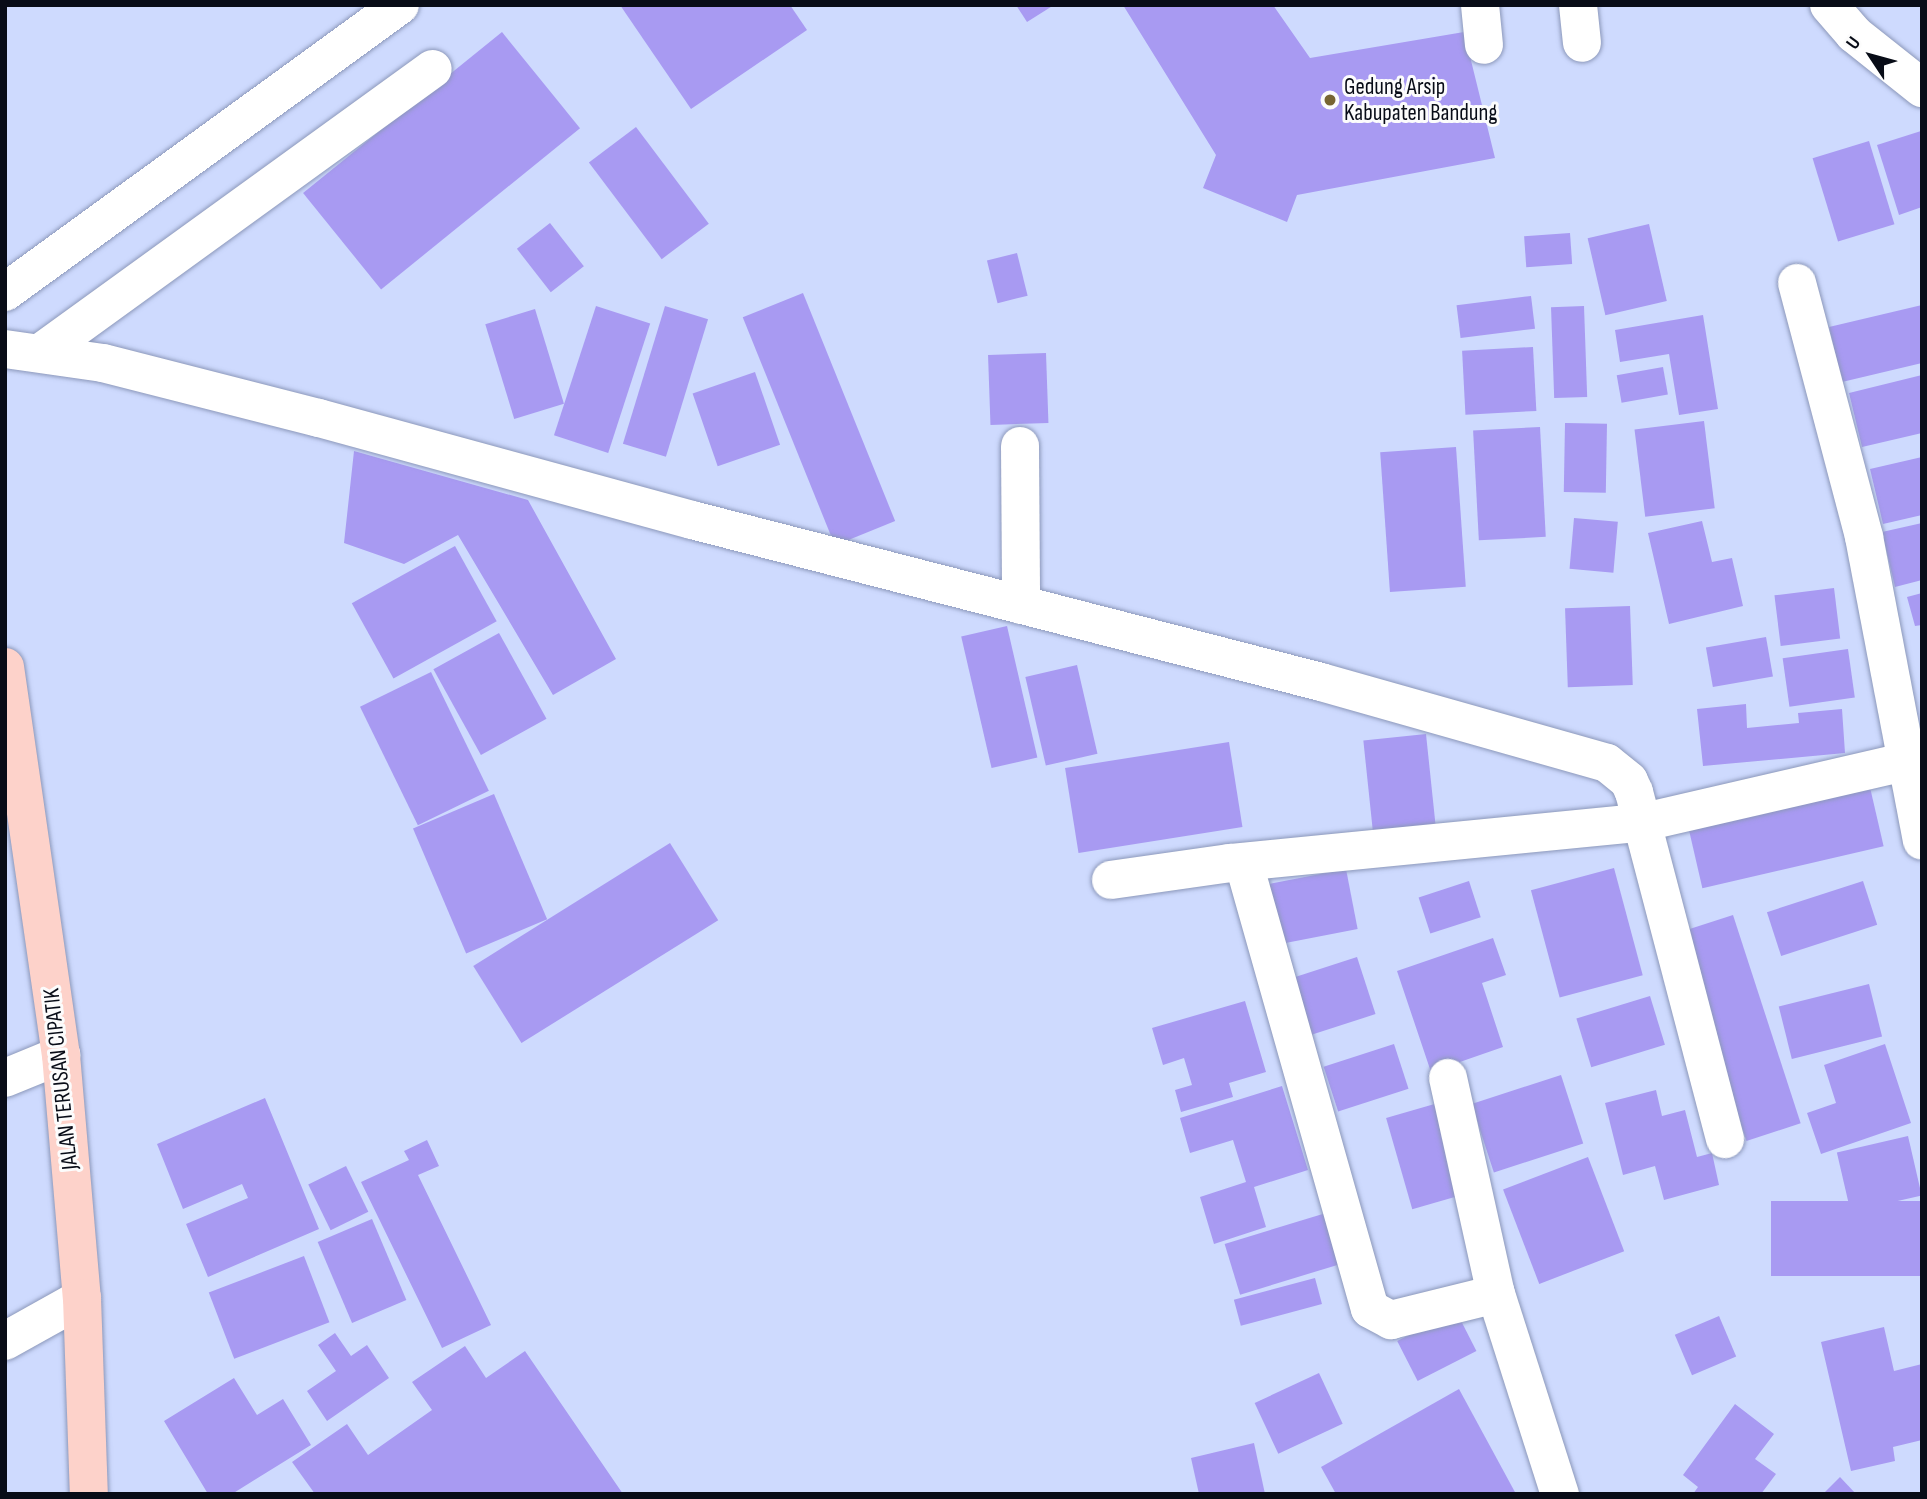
<!DOCTYPE html>
<style>
body{margin:0}
#map{position:relative;width:1927px;height:1499px;overflow:hidden;background:#cedafe;font-family:"Sofia Sans Condensed",sans-serif}
div>[style]{position:absolute}
.building>*{inset:0;background:#a89af2;transform-origin:0 0}
.roads{filter:drop-shadow(0 0 2px #8c98ba) drop-shadow(0 0 2px #8c98ba)}
.minor>*{height:38px;margin:-19px;padding:0 19px;transform-origin:19px;border-radius:19px;background:#fff}
.major>*{height:38px;margin:-19px;padding:0 19px;transform-origin:19px;border-radius:19px;background:#fdd2ca}
.dots>*{width:19px;height:19px;translate:-50% -50%;box-sizing:border-box;border:4px solid #fcfcfc;border-radius:50%}
span{translate:-50% -50%;white-space:nowrap;text-align:center;line-height:1.15;-webkit-text-stroke:6px #fcfcfc;paint-order:stroke}
.poi-label{font-size:23px;color:#080c17}
.left{translate:0 -50%;text-align:left}
.street-label{font-size:23px;color:#080c17}
.frame{position:absolute;inset:0;border:7px solid #080c17;pointer-events:none}
.north{position:absolute;left:1836px;top:21px;width:70px;height:70px;-webkit-text-stroke:5px #fcfcfc;paint-order:stroke;rotate:306deg;font-size:19px;font-weight:700;line-height:28px;text-align:center;color:#080c17}
.north::after{content:'';display:block;margin:auto;width:24px;height:32px;background:#080c17;clip-path:polygon(50% 0,100% 100%,50% 72%,0 100%)}
</style>
<div id="map">
<div class="building">
<i style="clip-path:polygon(620px 5px,790px 5px,807px 30px,691px 109px)"></i>
<i style="clip-path:polygon(1016px 5px,1054px 5px,1027px 22px)"></i>
<i style="clip-path:polygon(1123px 5px,1273px 5px,1310px 58px,1464px 32px,1495px 158px,1297px 195px,1287px 222px,1203px 188px,1216px 155px)"></i>
<i style="left:502px;top:32px;width:124px;height:256px;rotate:51deg"></i>
<i style="left:636px;top:127px;width:121px;height:59px;rotate:53deg"></i>
<i style="clip-path:polygon(1921px 131px,1922px 207px,1899px 215px,1877px 145px)"></i>
<i style="left:1869px;top:141px;width:87px;height:59px;rotate:73deg"></i>
<i style="left:550px;top:223px;width:55px;height:42px;rotate:52deg"></i>
<i style="left:1649px;top:224px;width:79px;height:63px;rotate:77deg"></i>
<i style="left:1570px;top:233px;width:31px;height:46px;rotate:86deg"></i>
<i style="left:1017px;top:253px;width:44px;height:31px;rotate:76deg"></i>
<i style="left:803px;top:293px;width:246px;height:65px;rotate:68deg"></i>
<i style="left:1531px;top:296px;width:33px;height:75px;rotate:83deg"></i>
<i style="clip-path:polygon(1922px 305px,1922px 363px,1842px 382px,1829px 327px)"></i>
<i style="left:596px;top:306px;width:57px;height:136px;rotate:18deg"></i>
<i style="left:665px;top:306px;width:45px;height:144px;rotate:17deg"></i>
<i style="left:1584px;top:306px;width:91px;height:33px;rotate:88deg"></i>
<i style="left:535px;top:309px;width:99px;height:52px;rotate:73deg"></i>
<i style="clip-path:polygon(1703px 315px,1718px 409px,1679px 415px,1669px 354px,1620px 362px,1615px 330px)"></i>
<i style="left:1533px;top:347px;width:64px;height:71px;rotate:87deg"></i>
<i style="left:1046px;top:353px;width:70px;height:58px;rotate:88deg"></i>
<i style="left:1663px;top:367px;width:28px;height:47px;rotate:80deg"></i>
<i style="left:755px;top:372px;width:77px;height:66px;rotate:71deg"></i>
<i style="clip-path:polygon(1922px 375px,1922px 433px,1862px 447px,1849px 393px)"></i>
<i style="left:1704px;top:421px;width:88px;height:70px;rotate:83deg"></i>
<i style="left:1565px;top:423px;width:42px;height:69px;rotate:1deg"></i>
<i style="left:1540px;top:427px;width:110px;height:67px;rotate:87deg"></i>
<i style="left:1456px;top:447px;width:140px;height:76px;rotate:86deg"></i>
<i style="clip-path:polygon(354px 451px,528px 500px,616px 659px,553px 695px,458px 535px,404px 564px,344px 543px)"></i>
<i style="clip-path:polygon(1922px 457px,1922px 515px,1883px 524px,1870px 469px)"></i>
<i style="left:1574px;top:518px;width:44px;height:51px;rotate:5deg"></i>
<i style="clip-path:polygon(1702px 521px,1712px 562px,1732px 558px,1743px 606px,1669px 624px,1648px 533px)"></i>
<i style="clip-path:polygon(1922px 523px,1922px 580px,1895px 587px,1882px 532px)"></i>
<i style="left:455px;top:546px;width:86px;height:118px;rotate:61deg"></i>
<i style="left:1834px;top:588px;width:51px;height:60px;rotate:83deg"></i>
<i style="clip-path:polygon(1922px 593px,1922px 625px,1915px 626px,1907px 597px)"></i>
<i style="left:1630px;top:606px;width:79px;height:65px;rotate:88deg"></i>
<i style="left:1007px;top:626px;width:135px;height:47px;rotate:77deg"></i>
<i style="left:499px;top:633px;width:98px;height:75px;rotate:61deg"></i>
<i style="left:1766px;top:637px;width:40px;height:61px;rotate:80deg"></i>
<i style="left:1848px;top:649px;width:49px;height:66px;rotate:82deg"></i>
<i style="left:1077px;top:665px;width:91px;height:53px;rotate:77deg"></i>
<i style="left:431px;top:672px;width:132px;height:79px;rotate:64deg"></i>
<i style="clip-path:polygon(1746px 704px,1747px 728px,1799px 723px,1798px 713px,1842px 709px,1845px 753px,1703px 766px,1697px 709px)"></i>
<i style="left:1426px;top:734px;width:94px;height:63px;rotate:84deg"></i>
<i style="left:1229px;top:742px;width:86px;height:166px;rotate:81deg"></i>
<i style="left:1869px;top:783px;width:65px;height:186px;rotate:77deg"></i>
<i style="left:494px;top:794px;width:136px;height:88px;rotate:67deg"></i>
<i style="left:670px;top:843px;width:91px;height:232px;rotate:58deg"></i>
<i style="left:1614px;top:868px;width:111px;height:86px;rotate:75deg"></i>
<i style="left:1346px;top:869px;width:61px;height:84px;rotate:79deg"></i>
<i style="left:1469px;top:881px;width:38px;height:53px;rotate:72deg"></i>
<i style="left:1863px;top:881px;width:46px;height:101px;rotate:72deg"></i>
<i style="left:1733px;top:915px;width:219px;height:57px;rotate:72deg"></i>
<i style="clip-path:polygon(1493px 938px,1506px 975px,1482px 983px,1503px 1047px,1431px 1072px,1397px 971px)"></i>
<i style="left:1357px;top:957px;width:60px;height:73px;rotate:72deg"></i>
<i style="left:1869px;top:984px;width:54px;height:93px;rotate:76deg"></i>
<i style="left:1650px;top:996px;width:51px;height:77px;rotate:73deg"></i>
<i style="clip-path:polygon(1245px 1001px,1266px 1072px,1229px 1083px,1233px 1097px,1181px 1112px,1175px 1090px,1192px 1085px,1184px 1058px,1163px 1065px,1152px 1028px)"></i>
<i style="left:1394px;top:1044px;width:47px;height:74px;rotate:72deg"></i>
<i style="clip-path:polygon(1885px 1044px,1911px 1123px,1821px 1154px,1807px 1113px,1836px 1103px,1824px 1065px)"></i>
<i style="left:1561px;top:1075px;width:72px;height:94px;rotate:72deg"></i>
<i style="clip-path:polygon(1282px 1086px,1308px 1170px,1254px 1187px,1266px 1227px,1214px 1244px,1200px 1197px,1246px 1182px,1233px 1140px,1190px 1153px,1180px 1118px)"></i>
<i style="clip-path:polygon(1656px 1090px,1662px 1116px,1685px 1110px,1697px 1157px,1712px 1153px,1719px 1185px,1664px 1200px,1655px 1166px,1623px 1175px,1605px 1103px)"></i>
<i style="clip-path:polygon(265px 1098px,319px 1229px,208px 1277px,186px 1224px,248px 1198px,242px 1184px,183px 1209px,157px 1144px)"></i>
<i style="left:1438px;top:1103px;width:95px;height:54px;rotate:74deg"></i>
<i style="left:1908px;top:1136px;width:61px;height:73px;rotate:77deg"></i>
<i style="clip-path:polygon(427px 1140px,439px 1166px,418px 1175px,491px 1325px,442px 1348px,361px 1182px,409px 1160px,404px 1151px)"></i>
<i style="left:1588px;top:1157px;width:101px;height:91px;rotate:69deg"></i>
<i style="left:346px;top:1166px;width:51px;height:42px;rotate:64deg"></i>
<i style="left:1922px;top:1201px;width:75px;height:151px;rotate:90deg"></i>
<i style="left:1326px;top:1213px;width:53px;height:106px;rotate:73deg"></i>
<i style="left:372px;top:1219px;width:88px;height:59px;rotate:67deg"></i>
<i style="left:304px;top:1256px;width:71px;height:102px;rotate:69deg"></i>
<i style="left:1315px;top:1278px;width:27px;height:84px;rotate:75deg"></i>
<i style="left:1456px;top:1311px;width:45px;height:66px;rotate:63deg"></i>
<i style="left:1719px;top:1316px;width:44px;height:48px;rotate:67deg"></i>
<i style="clip-path:polygon(1884px 1327px,1894px 1371px,1922px 1364px,1922px 1440px,1893px 1447px,1895px 1461px,1851px 1471px,1821px 1342px)"></i>
<i style="clip-path:polygon(335px 1333px,351px 1356px,367px 1345px,389px 1378px,327px 1421px,307px 1391px,336px 1371px,318px 1345px)"></i>
<i style="clip-path:polygon(465px 1346px,486px 1378px,525px 1351px,623px 1494px,315px 1494px,292px 1462px,347px 1424px,368px 1455px,432px 1410px,412px 1382px)"></i>
<i style="left:1319px;top:1373px;width:56px;height:71px;rotate:65deg"></i>
<i style="clip-path:polygon(234px 1378px,257px 1415px,283px 1399px,311px 1445px,232px 1494px,208px 1494px,164px 1421px)"></i>
<i style="clip-path:polygon(1459px 1389px,1516px 1494px,1336px 1494px,1321px 1467px)"></i>
<i style="clip-path:polygon(1735px 1404px,1774px 1434px,1755px 1459px,1776px 1474px,1761px 1494px,1693px 1494px,1698px 1487px,1683px 1475px)"></i>
<i style="clip-path:polygon(1254px 1443px,1265px 1494px,1199px 1494px,1191px 1458px)"></i>
<i style="clip-path:polygon(1840px 1477px,1856px 1494px,1823px 1494px)"></i>
</div>
<div class="roads">
<div class="minor">
<i style="left:1480px;top:5px;width:40px;rotate:84.3deg"></i>
<i style="left:1578px;top:5px;width:38px;rotate:84deg"></i>
<i style="left:1829px;top:5px;width:38px;rotate:49deg"></i>
<i style="left:1854px;top:34px;width:87px;rotate:38.5deg"></i>
<i style="left:1797px;top:283px;width:263px;rotate:75.2deg"></i>
<i style="left:1864px;top:537px;width:309px;rotate:79.2deg"></i>
<i style="left:5px;top:292px;width:488px;rotate:-36deg"></i>
<i style="left:5px;top:349px;width:99px;rotate:8.1deg"></i>
<i style="left:103px;top:363px;width:223px;rotate:14.3deg"></i>
<i style="left:319px;top:418px;width:387px;rotate:15.3deg"></i>
<i style="left:692px;top:520px;width:650px;rotate:14.44deg"></i>
<i style="left:1321px;top:682px;width:297px;rotate:15.8deg"></i>
<i style="left:1607px;top:763px;width:28px;rotate:39deg"></i>
<i style="left:1629px;top:781px;width:12px;rotate:66deg"></i>
<i style="left:1634px;top:792px;width:359px;rotate:75.3deg"></i>
<i style="left:43px;top:351px;width:481px;rotate:-35.9deg"></i>
<i style="left:1020px;top:446px;width:159px;rotate:89.6deg"></i>
<i style="left:1244px;top:864px;width:462px;rotate:74.2deg"></i>
<i style="left:1370px;top:1309px;width:24px;rotate:28deg"></i>
<i style="left:1391px;top:1320px;width:108px;rotate:-13.9deg"></i>
<i style="left:1496px;top:1294px;width:210px;rotate:72.3deg"></i>
<i style="left:1111px;top:880px;width:120px;rotate:-8.1deg"></i>
<i style="left:1230px;top:863px;width:412px;rotate:-5.6deg"></i>
<i style="left:1640px;top:823px;width:275px;rotate:-13deg"></i>
<i style="left:5px;top:1078px;width:61px;rotate:-22.3deg"></i>
<i style="left:1448px;top:1078px;width:221px;rotate:77.5deg"></i>
<i style="left:5px;top:1341px;width:88px;rotate:-29.2deg"></i>
</div>
<div class="major">
<i style="left:5px;top:667px;width:392px;rotate:81.8deg"></i>
<i style="left:61px;top:1055px;width:244px;rotate:85.1deg"></i>
<i style="left:82px;top:1298px;width:196px;rotate:88deg"></i>
</div>
</div>
<div class="dots">
<i style="left:1330px;top:100px;background:#776533"></i>
</div>
<div class="poi-label">
<span class="left" style="left:1344px;top:100px">Gedung Arsip<br>Kabupaten Bandung</span>
</div>
<div class="street-label">
<span style="left:61px;top:1079px;rotate:-96deg">JALAN TERUSAN CIPATIK</span>
</div>
<div class="frame"></div>
<div class="north">U</div>
</div>
